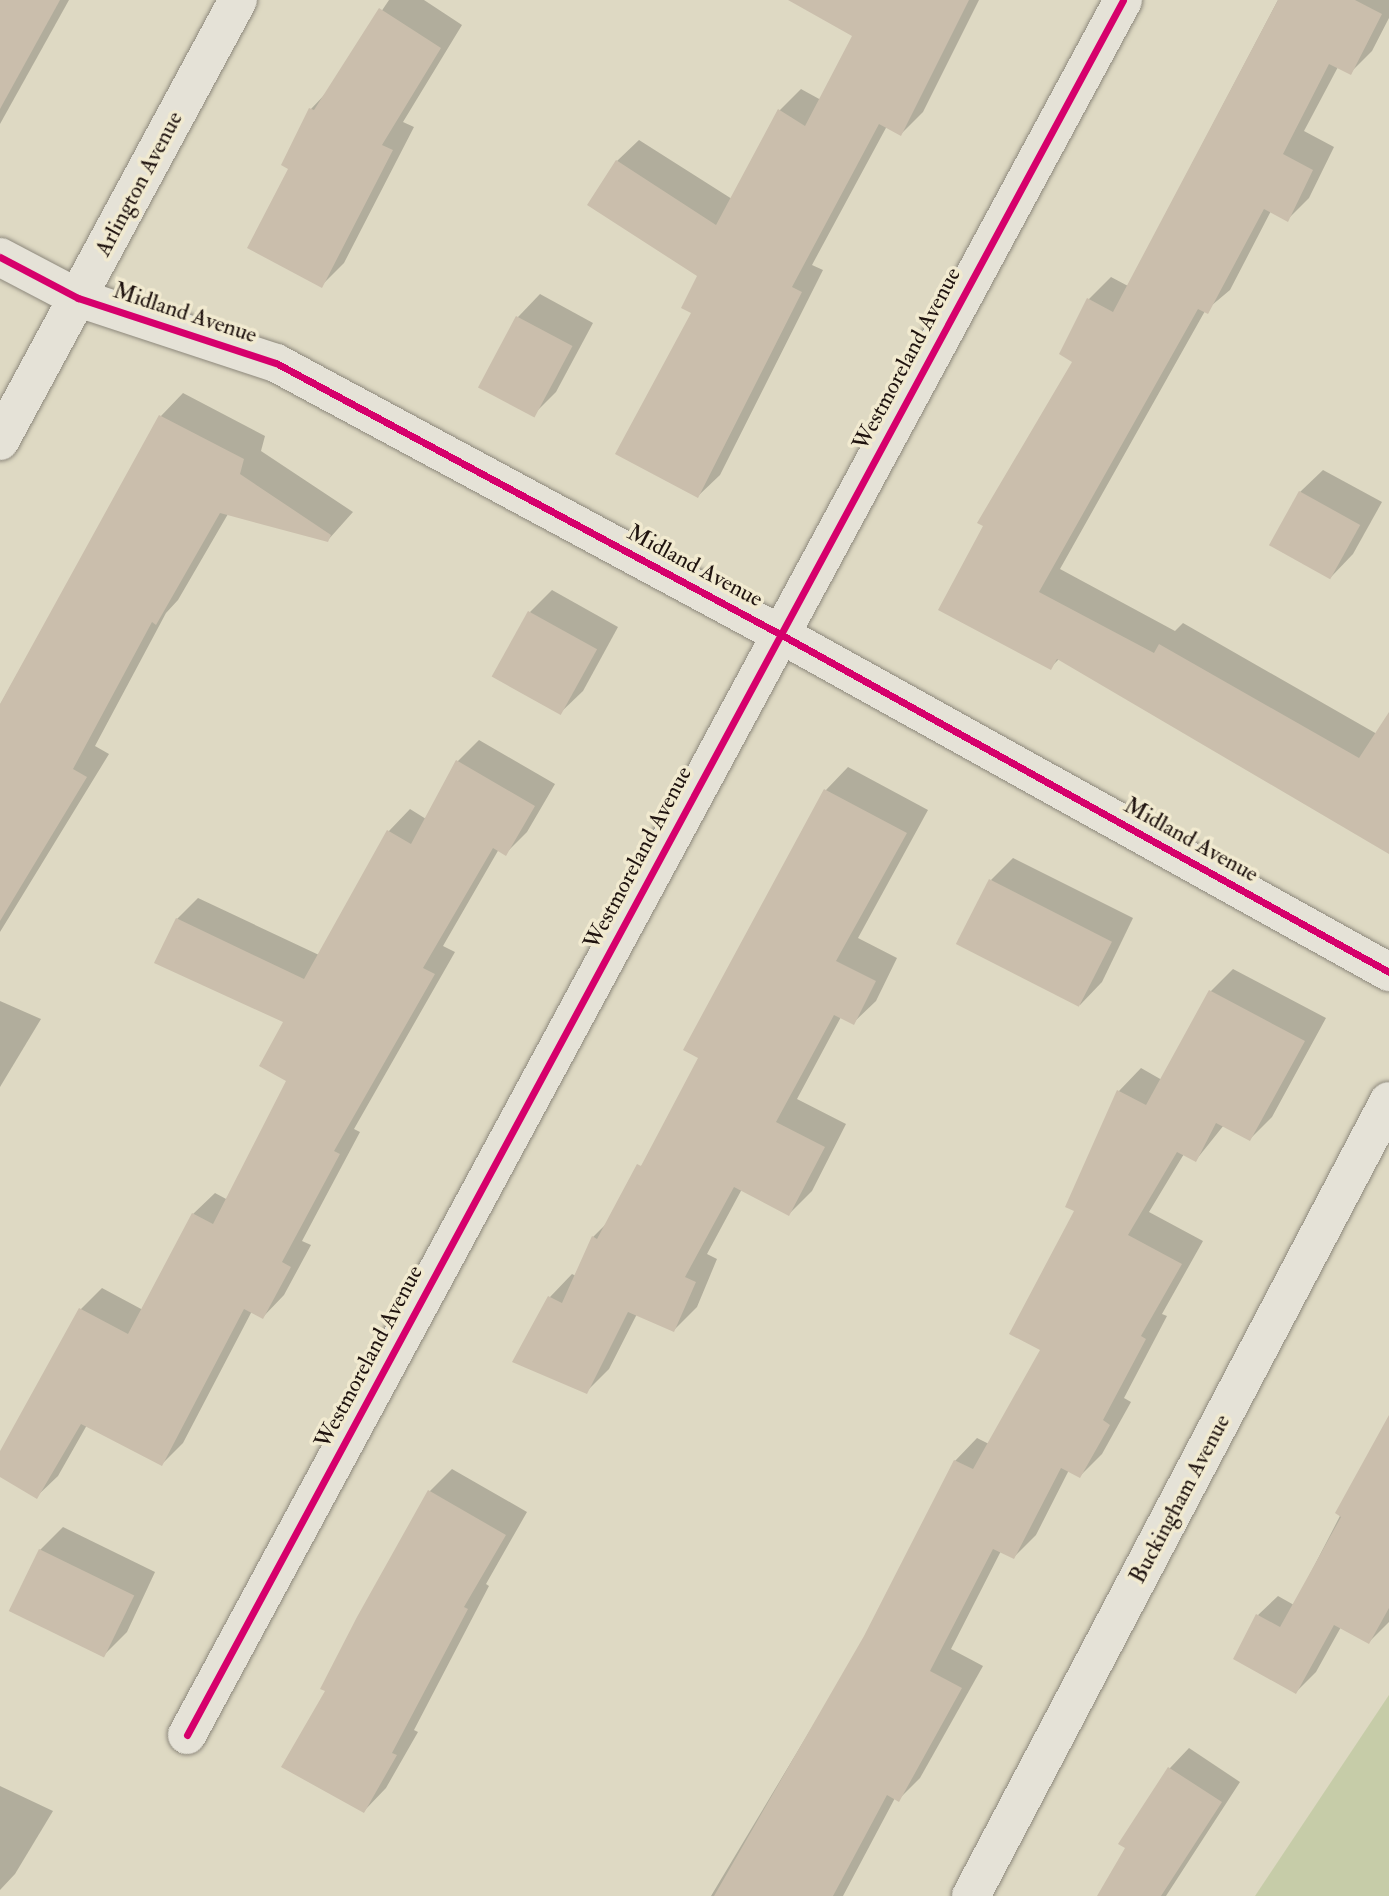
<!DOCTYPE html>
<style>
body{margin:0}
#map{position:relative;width:1389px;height:1896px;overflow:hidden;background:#ded9c3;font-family:"IM FELL Double Pica",serif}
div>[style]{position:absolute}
.green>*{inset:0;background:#c6cca8}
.shadow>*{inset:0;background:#0003}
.building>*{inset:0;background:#cabeac;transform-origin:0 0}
.roads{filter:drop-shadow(0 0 2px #8d887c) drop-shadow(0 0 2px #8d887c)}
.minor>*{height:38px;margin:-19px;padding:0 19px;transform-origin:19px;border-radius:19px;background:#e5e2d7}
.cycleway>*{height:7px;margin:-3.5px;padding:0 3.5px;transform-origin:3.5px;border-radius:3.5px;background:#d6006c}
span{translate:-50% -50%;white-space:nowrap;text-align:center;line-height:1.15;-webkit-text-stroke:7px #f1ead0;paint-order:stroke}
.street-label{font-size:23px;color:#1f130f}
</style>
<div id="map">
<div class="green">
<i style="clip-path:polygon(1389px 1695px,1389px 1896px,1255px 1896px)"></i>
</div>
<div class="shadow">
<i style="clip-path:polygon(0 0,69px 0,0 124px)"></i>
<i style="clip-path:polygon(389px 0,424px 0,462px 25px,403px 122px,414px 127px,344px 263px,322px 285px,291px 168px,311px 109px,328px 91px)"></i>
<i style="clip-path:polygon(874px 0,979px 0,923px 112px,901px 134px,887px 126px,812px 265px,823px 270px,720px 475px,698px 496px,694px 313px,699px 275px,617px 161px,639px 140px,732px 199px,780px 110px,801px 89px,821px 100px)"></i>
<i style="clip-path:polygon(1278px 0,1389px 0,1389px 18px,1372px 51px,1350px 73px,1338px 67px,1304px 131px,1334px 147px,1309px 198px,1287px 220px,1271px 211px,1230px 290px,1205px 311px,1060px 569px,1175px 631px,1183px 623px,1377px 734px,1389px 715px,1389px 839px,1059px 659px,1050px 668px,940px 609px,1075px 361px,1089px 299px,1111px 277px,1128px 286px)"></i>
<i style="clip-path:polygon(540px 294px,593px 323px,556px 392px,533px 415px,518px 317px)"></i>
<i style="clip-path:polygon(183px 393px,265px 436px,261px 451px,353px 512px,328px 540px,228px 514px,178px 600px,166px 613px,95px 746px,109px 754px,0 932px,0 705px,161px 416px)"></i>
<i style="clip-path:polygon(1323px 470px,1382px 502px,1353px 554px,1331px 577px,1300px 492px)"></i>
<i style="clip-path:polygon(552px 590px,618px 627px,583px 691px,560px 713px,530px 612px)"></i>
<i style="clip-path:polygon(479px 740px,555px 784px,527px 832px,506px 853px,499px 849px,443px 946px,455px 952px,354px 1129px,360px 1132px,302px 1241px,311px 1245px,284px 1295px,263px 1317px,252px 1311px,183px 1443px,162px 1464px,87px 1425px,58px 1476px,36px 1497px,0 1475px,0 1453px,80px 1310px,102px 1288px,143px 1310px,193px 1214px,215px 1193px,228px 1200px,289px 1080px,285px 1022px,177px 919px,198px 898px,319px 955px,389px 831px,410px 809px,426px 819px,458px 761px)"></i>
<i style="clip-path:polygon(848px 767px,928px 810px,858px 938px,897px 958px,876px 1001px,853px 1023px,841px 1017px,797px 1099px,846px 1124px,812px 1191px,789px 1214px,742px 1189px,707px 1254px,717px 1259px,697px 1307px,674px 1330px,637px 1314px,609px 1369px,587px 1391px,515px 1361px,550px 1297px,572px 1274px,576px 1276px,593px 1237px,607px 1223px,648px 1155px,701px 1058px,685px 1049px,826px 790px)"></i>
<i style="clip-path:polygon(1013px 858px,1133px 918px,1102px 982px,1080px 1005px,991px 880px)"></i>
<i style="clip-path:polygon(1233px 969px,1326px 1018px,1272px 1117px,1250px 1139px,1224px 1125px,1196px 1160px,1184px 1154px,1149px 1212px,1203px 1241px,1162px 1314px,1167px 1316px,1124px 1398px,1131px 1402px,1102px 1454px,1080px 1476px,1069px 1470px,1036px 1535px,1014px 1557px,1001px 1551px,951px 1649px,983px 1666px,920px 1778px,898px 1800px,895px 1798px,843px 1896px,711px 1896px,866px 1637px,955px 1461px,977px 1438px,989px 1444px,1043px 1350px,1077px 1211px,1067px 1206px,1119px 1091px,1141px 1068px,1162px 1080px,1211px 991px)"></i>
<i style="clip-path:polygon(0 1001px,41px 1019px,0 1087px)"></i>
<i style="clip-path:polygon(1389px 1421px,1389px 1622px,1369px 1642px,1341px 1627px,1316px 1672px,1296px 1692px,1258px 1615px,1278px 1596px,1294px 1605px)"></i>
<i style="clip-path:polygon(452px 1469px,527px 1512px,486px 1584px,489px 1586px,414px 1730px,418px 1732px,386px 1788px,364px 1811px,327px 1691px,430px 1491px)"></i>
<i style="clip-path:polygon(63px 1527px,155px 1572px,127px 1632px,104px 1655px,40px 1550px)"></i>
<i style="clip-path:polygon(1189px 1748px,1240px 1782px,1166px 1896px,1099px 1896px,1127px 1847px,1121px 1843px,1170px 1768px)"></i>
<i style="clip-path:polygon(0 1786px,53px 1811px,15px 1874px,0 1890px)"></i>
</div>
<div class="building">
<i style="clip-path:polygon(0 0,60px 0,0 109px)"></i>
<i style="clip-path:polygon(788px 0,969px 0,901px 136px,879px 124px,792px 287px,802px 292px,698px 498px,615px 454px,691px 313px,681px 308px,697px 276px,587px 205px,616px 160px,716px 225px,778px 109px,805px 126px,852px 36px)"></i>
<i style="clip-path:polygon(1278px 0,1355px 0,1382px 14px,1351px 75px,1329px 64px,1283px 154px,1313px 170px,1288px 222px,1264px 209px,1208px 314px,1198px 309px,1039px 592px,1154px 653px,1159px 644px,1359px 758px,1389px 712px,1389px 854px,1057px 659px,1051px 670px,938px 610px,983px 526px,977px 523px,1072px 362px,1059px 354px,1087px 298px,1113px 312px)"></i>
<i style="clip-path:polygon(379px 8px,441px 48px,382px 145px,393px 150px,322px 288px,247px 248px,288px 169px,281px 165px,309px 108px,314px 110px)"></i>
<i style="left:516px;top:316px;width:64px;height:81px;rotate:28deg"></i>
<i style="clip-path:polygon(159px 415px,244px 459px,240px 474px,331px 535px,328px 542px,220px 513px,156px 625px,152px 622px,73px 769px,87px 777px,0 921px,0 704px)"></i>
<i style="left:1299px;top:491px;width:70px;height:62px;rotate:29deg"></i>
<i style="left:528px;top:611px;width:79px;height:75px;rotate:29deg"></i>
<i style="clip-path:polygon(456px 760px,535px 806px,506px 856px,493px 848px,423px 968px,435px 974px,334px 1151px,340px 1154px,282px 1262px,291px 1267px,263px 1319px,244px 1309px,162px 1466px,81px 1424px,37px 1499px,0 1477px,0 1451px,79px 1308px,128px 1334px,192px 1213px,213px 1224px,286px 1081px,259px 1066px,283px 1022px,154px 963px,176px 918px,304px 979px,387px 830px,411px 844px)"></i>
<i style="clip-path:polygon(824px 789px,907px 833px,836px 961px,876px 981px,854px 1025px,834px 1015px,776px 1122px,825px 1147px,789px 1216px,734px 1187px,685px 1277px,696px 1282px,674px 1332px,628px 1312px,587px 1394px,512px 1362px,548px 1296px,562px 1303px,592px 1236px,597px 1239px,637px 1164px,641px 1166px,698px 1058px,683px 1050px)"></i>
<i style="left:989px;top:879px;width:138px;height:73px;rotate:27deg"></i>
<i style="clip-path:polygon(1209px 990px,1305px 1041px,1250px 1141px,1216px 1123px,1196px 1162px,1177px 1152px,1128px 1235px,1182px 1264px,1141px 1336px,1146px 1339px,1103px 1420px,1110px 1425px,1080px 1478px,1061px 1468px,1014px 1559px,993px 1549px,930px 1671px,962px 1688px,899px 1802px,887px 1795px,833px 1896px,714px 1896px,864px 1636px,954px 1460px,973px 1469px,1040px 1350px,1009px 1334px,1074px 1211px,1065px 1207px,1117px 1090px,1146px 1105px)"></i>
<i style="clip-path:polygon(1389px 1415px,1389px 1608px,1369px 1644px,1334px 1625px,1296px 1694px,1233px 1659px,1256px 1614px,1280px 1627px,1341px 1517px,1335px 1513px)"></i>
<i style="clip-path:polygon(428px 1490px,506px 1535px,464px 1607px,468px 1609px,392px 1753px,397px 1755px,364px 1813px,281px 1767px,325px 1691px,320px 1689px,357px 1617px)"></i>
<i style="left:39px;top:1549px;width:106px;height:69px;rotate:26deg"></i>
<i style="clip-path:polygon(1168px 1767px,1222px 1802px,1161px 1896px,1097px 1896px,1125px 1848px,1118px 1844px)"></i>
</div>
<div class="roads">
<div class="minor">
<i style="left:0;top:257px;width:88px;rotate:27.7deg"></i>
<i style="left:78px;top:298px;width:208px;rotate:18.2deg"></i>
<i style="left:276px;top:363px;width:572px;rotate:28.27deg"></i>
<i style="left:780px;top:634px;width:697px;rotate:29.03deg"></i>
<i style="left:0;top:441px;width:501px;rotate:-61.65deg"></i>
<i style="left:187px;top:1735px;width:1971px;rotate:-61.65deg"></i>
<i style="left:971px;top:1896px;width:898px;rotate:-62.27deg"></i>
</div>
</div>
<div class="cycleway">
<i style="left:0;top:257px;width:88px;rotate:27.7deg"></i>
<i style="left:78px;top:298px;width:208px;rotate:18.2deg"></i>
<i style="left:276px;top:363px;width:572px;rotate:28.27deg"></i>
<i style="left:780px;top:634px;width:697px;rotate:29.03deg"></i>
<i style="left:187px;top:1735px;width:1971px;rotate:-61.65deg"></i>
</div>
<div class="street-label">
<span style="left:139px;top:184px;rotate:-62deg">Arlington Avenue</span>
<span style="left:185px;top:313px;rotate:18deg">Midland Avenue</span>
<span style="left:907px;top:359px;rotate:-62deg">Westmoreland Avenue</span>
<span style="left:695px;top:566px;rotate:28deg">Midland Avenue</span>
<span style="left:1191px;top:840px;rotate:29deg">Midland Avenue</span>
<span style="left:638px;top:858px;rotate:-62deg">Westmoreland Avenue</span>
<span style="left:369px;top:1357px;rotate:-62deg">Westmoreland Avenue</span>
<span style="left:1180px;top:1499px;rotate:-62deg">Buckingham Avenue</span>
</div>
</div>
